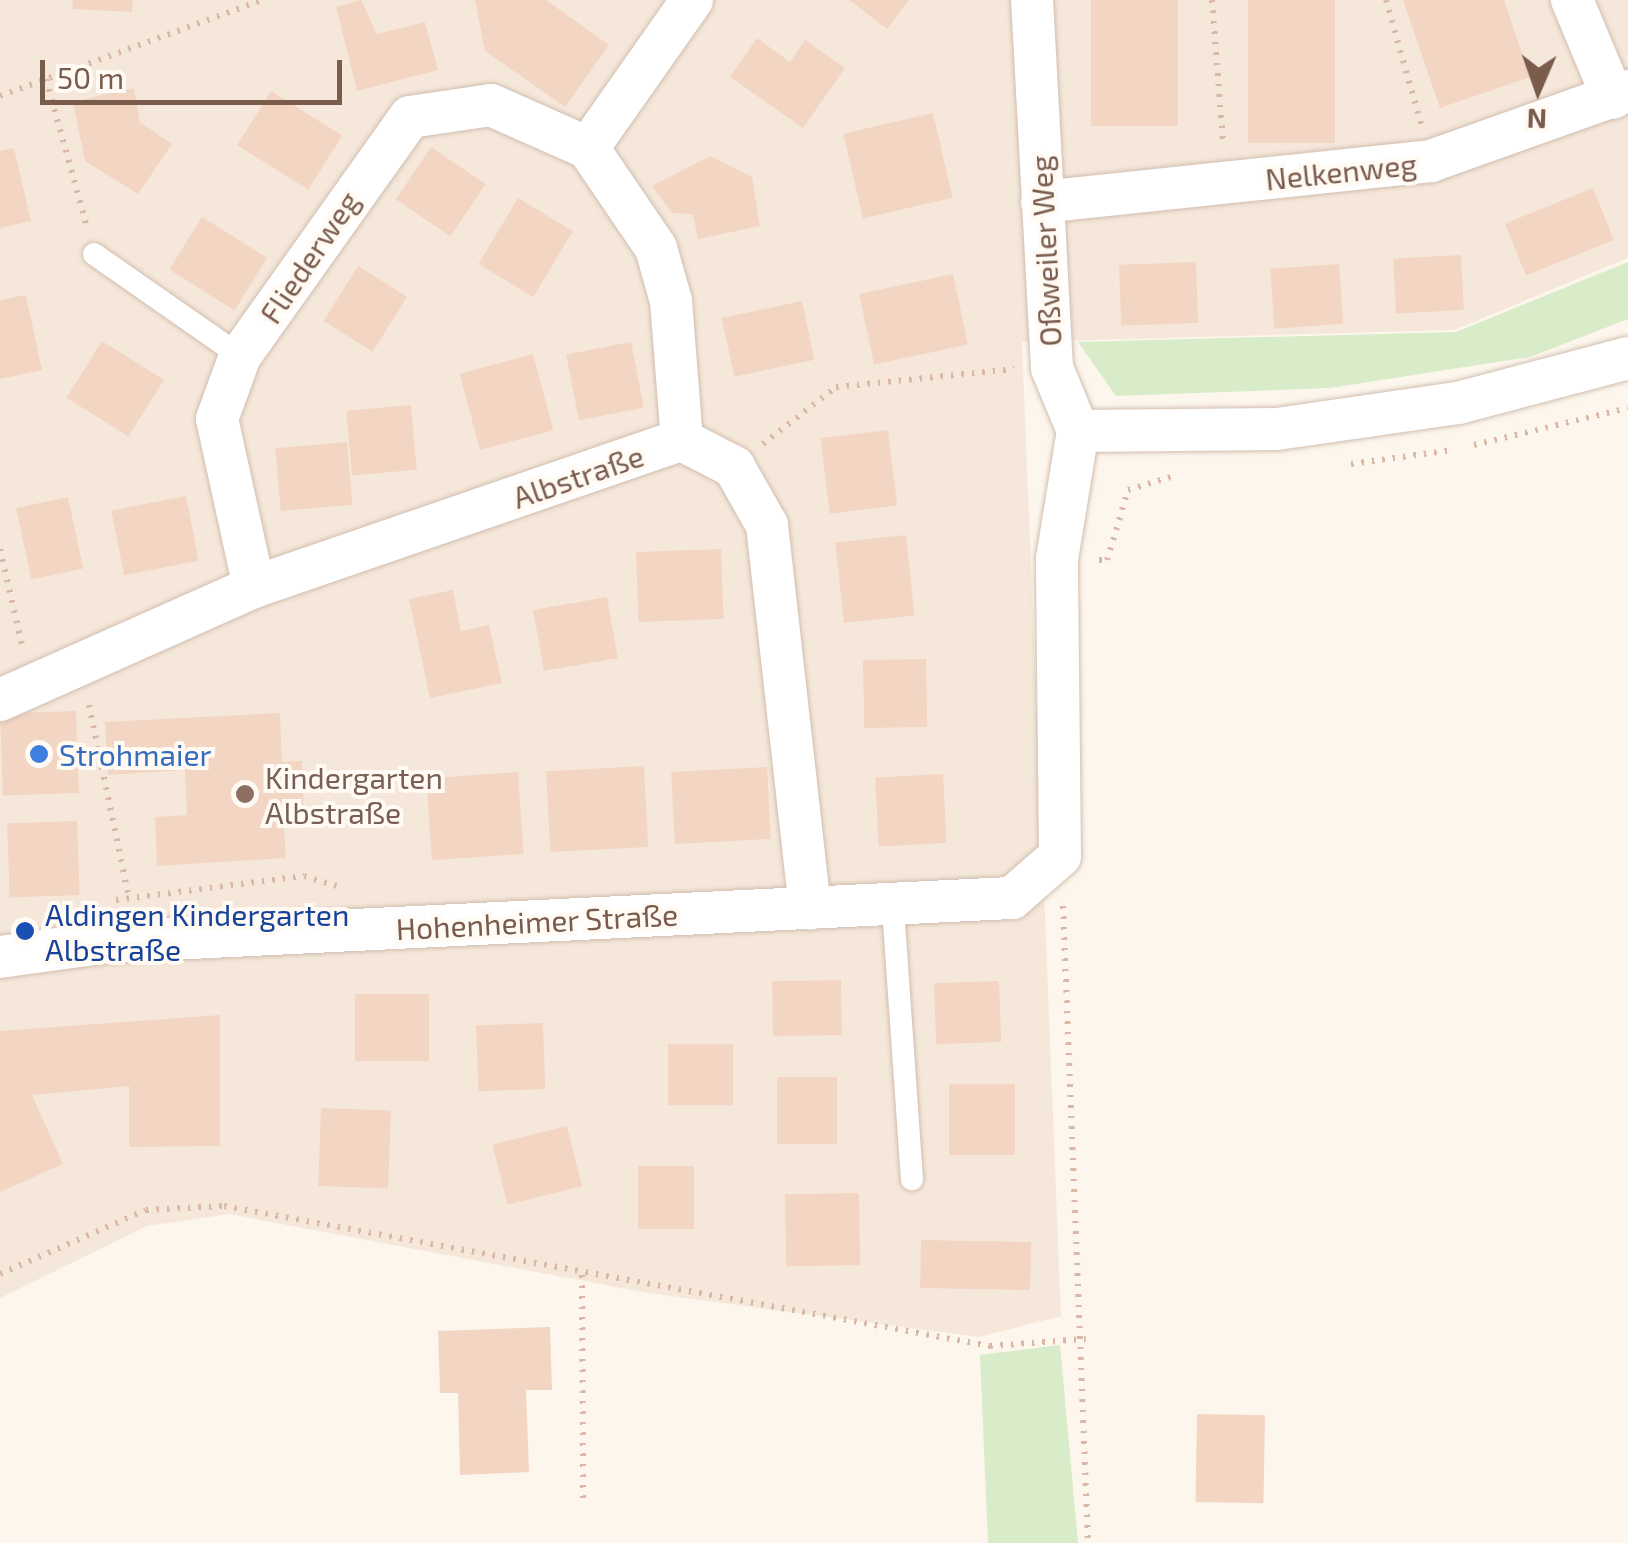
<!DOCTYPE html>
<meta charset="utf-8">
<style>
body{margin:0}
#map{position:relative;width:1628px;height:1543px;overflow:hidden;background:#fdf6ec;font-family:"Exo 2",sans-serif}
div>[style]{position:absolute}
.residential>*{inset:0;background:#f5e8da}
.green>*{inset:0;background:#d8ecc9}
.building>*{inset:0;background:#f3d5c3;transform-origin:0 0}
.path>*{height:6px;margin-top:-3px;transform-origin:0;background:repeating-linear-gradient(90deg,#d9b8a5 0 2.5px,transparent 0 10.5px)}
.roads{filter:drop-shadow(0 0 2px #d1beb0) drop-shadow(0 0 2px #d1beb0)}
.lane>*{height:22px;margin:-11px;padding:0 11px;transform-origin:11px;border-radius:11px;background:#fff}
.street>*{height:42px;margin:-21px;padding:0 21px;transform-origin:21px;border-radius:21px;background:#fff}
.dots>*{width:28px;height:28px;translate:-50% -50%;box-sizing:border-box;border:5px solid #fffaf3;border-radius:50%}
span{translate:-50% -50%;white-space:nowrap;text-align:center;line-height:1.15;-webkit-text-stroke:8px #fffaf3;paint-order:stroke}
.street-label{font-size:30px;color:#7a5c4d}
.shop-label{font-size:30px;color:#366cbe}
.left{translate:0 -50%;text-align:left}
.education-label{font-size:30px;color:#785e54}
.transit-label{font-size:30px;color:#164399}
.north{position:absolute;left:1488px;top:40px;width:100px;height:100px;-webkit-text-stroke:8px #fffaf3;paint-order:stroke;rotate:182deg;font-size:28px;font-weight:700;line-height:40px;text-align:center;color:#7a5c4d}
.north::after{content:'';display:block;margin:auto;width:35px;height:45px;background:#7a5c4d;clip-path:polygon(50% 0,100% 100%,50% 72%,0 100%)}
.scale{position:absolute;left:40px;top:60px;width:302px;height:45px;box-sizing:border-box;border:5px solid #7a5c4d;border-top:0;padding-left:12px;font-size:30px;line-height:35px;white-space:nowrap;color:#7a5c4d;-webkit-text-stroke:8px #fffaf3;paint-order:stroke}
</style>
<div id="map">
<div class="residential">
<i style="clip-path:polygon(0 0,1628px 0,1628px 258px,1454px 330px,1022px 342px,1061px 1316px,979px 1337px,648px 1293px,229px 1214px,147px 1226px,0 1298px)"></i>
</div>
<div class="green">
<i style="clip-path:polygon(1628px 262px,1628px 319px,1530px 357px,1330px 388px,1116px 396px,1078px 342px,1456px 332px)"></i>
<i style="clip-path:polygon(1060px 1345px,1078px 1543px,988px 1543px,980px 1355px)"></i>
</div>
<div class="building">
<i style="clip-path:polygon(73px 0,133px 0,132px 12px,72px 9px)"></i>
<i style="clip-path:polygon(361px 0,377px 34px,425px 22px,438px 70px,357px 91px,336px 7px)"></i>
<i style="clip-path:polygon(475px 0,546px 0,609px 45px,565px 107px,485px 51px)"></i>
<i style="clip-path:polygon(849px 0,909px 0,887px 29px)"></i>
<i style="left:1091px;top:0;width:87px;height:126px"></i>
<i style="left:1248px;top:0;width:87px;height:143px"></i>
<i style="clip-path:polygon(1403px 0,1504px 0,1530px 77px,1440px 108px)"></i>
<i style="clip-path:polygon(757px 38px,790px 62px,805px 40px,845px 68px,803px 128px,730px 77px)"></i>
<i style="clip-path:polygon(134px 88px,140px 122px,172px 144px,138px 194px,85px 161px,73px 102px)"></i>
<i style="left:271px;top:91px;width:84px;height:64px;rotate:32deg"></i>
<i style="left:933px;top:113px;width:87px;height:92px;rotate:77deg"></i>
<i style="left:431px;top:147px;width:66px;height:63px;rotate:34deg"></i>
<i style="clip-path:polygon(14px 148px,31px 221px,0 228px,0 151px)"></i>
<i style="clip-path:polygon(710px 156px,752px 177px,760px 226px,698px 239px,693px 214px,672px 213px,652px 186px)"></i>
<i style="left:1593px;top:188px;width:56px;height:95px;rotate:68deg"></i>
<i style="left:518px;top:198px;width:64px;height:77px;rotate:31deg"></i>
<i style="left:202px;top:217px;width:77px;height:62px;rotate:32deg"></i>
<i style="left:1461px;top:255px;width:55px;height:68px;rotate:87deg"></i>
<i style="left:1196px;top:262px;width:61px;height:77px;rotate:88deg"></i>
<i style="left:1339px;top:264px;width:60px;height:69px;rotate:86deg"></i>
<i style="left:358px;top:266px;width:58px;height:65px;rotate:32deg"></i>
<i style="left:953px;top:274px;width:72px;height:96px;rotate:78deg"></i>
<i style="clip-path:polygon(26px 295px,42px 370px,0 379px,0 300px)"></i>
<i style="left:802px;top:301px;width:60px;height:82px;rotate:78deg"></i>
<i style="left:102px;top:341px;width:73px;height:67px;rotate:32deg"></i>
<i style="left:631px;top:342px;width:67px;height:66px;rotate:79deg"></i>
<i style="left:533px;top:354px;width:79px;height:76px;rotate:75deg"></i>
<i style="left:411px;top:405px;width:65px;height:65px;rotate:85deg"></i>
<i style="left:888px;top:430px;width:76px;height:68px;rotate:83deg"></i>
<i style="left:347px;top:442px;width:63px;height:72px;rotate:85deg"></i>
<i style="left:186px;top:496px;width:66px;height:76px;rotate:79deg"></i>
<i style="left:68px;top:497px;width:73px;height:53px;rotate:78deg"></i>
<i style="left:906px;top:535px;width:81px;height:71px;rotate:84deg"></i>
<i style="left:721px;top:549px;width:70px;height:85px;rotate:88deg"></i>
<i style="clip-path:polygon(453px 590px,461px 631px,489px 625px,502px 683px,430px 698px,409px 599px)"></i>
<i style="left:607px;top:597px;width:62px;height:75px;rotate:80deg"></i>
<i style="left:926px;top:659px;width:68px;height:63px;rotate:89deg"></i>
<i style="left:76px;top:711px;width:82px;height:76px;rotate:88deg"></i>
<i style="clip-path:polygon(280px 713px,282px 762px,302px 761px,304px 813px,283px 815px,286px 858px,157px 866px,155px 817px,187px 815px,185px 770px,108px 775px,105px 722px)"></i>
<i style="left:644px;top:766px;width:81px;height:98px;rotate:87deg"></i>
<i style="left:767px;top:767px;width:72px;height:96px;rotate:87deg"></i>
<i style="left:518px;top:772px;width:82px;height:92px;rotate:86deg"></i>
<i style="left:943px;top:774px;width:69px;height:68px;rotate:87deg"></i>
<i style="left:77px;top:821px;width:74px;height:70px;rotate:88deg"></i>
<i style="left:841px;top:980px;width:55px;height:69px;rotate:89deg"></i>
<i style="left:999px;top:981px;width:61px;height:65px;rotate:88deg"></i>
<i style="left:355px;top:994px;width:74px;height:67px"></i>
<i style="clip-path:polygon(220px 1015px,220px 1146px,129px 1147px,129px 1086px,32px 1095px,63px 1164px,0 1192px,0 1031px)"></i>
<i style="left:543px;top:1023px;width:66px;height:67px;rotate:88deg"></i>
<i style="left:668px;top:1044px;width:65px;height:61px"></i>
<i style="left:777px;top:1077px;width:60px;height:67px"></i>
<i style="left:949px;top:1084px;width:66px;height:71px"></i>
<i style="left:321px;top:1108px;width:70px;height:78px;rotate:2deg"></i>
<i style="left:567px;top:1126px;width:62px;height:77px;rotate:76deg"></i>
<i style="left:638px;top:1166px;width:56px;height:63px"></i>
<i style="left:859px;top:1193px;width:72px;height:74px;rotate:89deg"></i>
<i style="left:921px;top:1240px;width:110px;height:48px;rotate:1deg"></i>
<i style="clip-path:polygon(550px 1327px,552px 1390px,526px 1390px,529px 1472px,460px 1475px,458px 1393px,440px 1393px,438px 1331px)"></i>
<i style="left:1197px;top:1414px;width:68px;height:88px;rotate:1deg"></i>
</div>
<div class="path">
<i style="left:1212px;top:0;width:143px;rotate:85.6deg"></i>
<i style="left:1386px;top:0;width:129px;rotate:74.2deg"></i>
<i style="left:46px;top:79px;width:154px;rotate:74.5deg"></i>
<i style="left:0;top:96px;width:280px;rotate:-20.1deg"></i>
<i style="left:763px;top:444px;width:93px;rotate:-38deg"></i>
<i style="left:836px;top:387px;width:179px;rotate:-5.8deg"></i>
<i style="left:1474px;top:445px;width:158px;rotate:-13.5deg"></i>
<i style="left:1351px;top:464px;width:102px;rotate:-7.9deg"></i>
<i style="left:0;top:549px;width:98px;rotate:77.1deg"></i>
<i style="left:1099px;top:560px;width:8px"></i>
<i style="left:1107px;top:560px;width:73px;rotate:-73.3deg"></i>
<i style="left:1128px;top:490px;width:48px;rotate:-16.9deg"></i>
<i style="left:89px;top:705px;width:192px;rotate:78.3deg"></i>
<i style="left:116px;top:900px;width:190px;rotate:-7.3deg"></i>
<i style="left:304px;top:876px;width:42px;rotate:16.7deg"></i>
<i style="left:1063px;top:906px;width:637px;rotate:87.75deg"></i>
<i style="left:0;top:1274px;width:159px;rotate:-23.7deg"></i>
<i style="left:146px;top:1210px;width:78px;rotate:-2.9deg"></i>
<i style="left:224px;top:1206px;width:779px;rotate:10.36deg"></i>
<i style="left:990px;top:1346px;width:96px;rotate:-4.2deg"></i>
<i style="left:582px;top:1275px;width:229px;rotate:89.7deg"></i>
</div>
<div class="roads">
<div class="lane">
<i style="left:94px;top:254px;width:178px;rotate:34.9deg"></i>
<i style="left:893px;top:908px;width:272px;rotate:86deg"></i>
</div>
<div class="street">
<i style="left:1572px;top:0;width:106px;rotate:67.3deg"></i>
<i style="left:588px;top:148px;width:181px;rotate:-54.9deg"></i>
<i style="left:1042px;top:202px;width:391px;rotate:-6deg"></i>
<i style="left:1431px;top:161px;width:209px;rotate:-19.6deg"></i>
<i style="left:1078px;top:431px;width:199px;rotate:-0.6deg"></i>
<i style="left:1277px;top:429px;width:183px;rotate:-8.2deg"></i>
<i style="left:1458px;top:403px;width:176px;rotate:-14.8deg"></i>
<i style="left:254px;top:587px;width:172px;rotate:-102.4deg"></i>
<i style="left:217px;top:419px;width:67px;rotate:-69.9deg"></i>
<i style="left:240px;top:356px;width:293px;rotate:-54.6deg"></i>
<i style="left:410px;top:117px;width:82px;rotate:-8.4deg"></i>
<i style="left:491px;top:105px;width:106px;rotate:23.9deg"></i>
<i style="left:588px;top:148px;width:121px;rotate:55.8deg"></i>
<i style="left:656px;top:248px;width:55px;rotate:74.2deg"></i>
<i style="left:671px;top:301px;width:139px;rotate:85.5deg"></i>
<i style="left:0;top:700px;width:278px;rotate:-24deg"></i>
<i style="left:254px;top:587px;width:453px;rotate:-19deg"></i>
<i style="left:682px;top:440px;width:59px;rotate:27.4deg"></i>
<i style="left:734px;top:467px;width:67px;rotate:60.4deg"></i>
<i style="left:767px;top:525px;width:386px;rotate:83.6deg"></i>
<i style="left:0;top:957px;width:109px;rotate:-7.9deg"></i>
<i style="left:108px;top:942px;width:905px;rotate:-2.79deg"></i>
<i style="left:1012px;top:898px;width:64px;rotate:-41.2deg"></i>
<i style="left:1060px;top:856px;width:297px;rotate:-90.6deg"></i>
<i style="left:1057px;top:559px;width:130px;rotate:-80.7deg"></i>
<i style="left:1078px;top:431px;width:68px;rotate:-112.4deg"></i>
<i style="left:1052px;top:368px;width:369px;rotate:-93.1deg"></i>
</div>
</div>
<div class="dots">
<i style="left:39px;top:754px;background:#3f7fe0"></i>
<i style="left:245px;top:794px;background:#8d6e63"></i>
<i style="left:25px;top:931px;background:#1a4fb4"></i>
</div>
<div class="street-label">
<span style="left:1341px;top:171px;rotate:-6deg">Nelkenweg</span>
<span style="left:1045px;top:251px;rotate:-93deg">Oßweiler Weg</span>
<span style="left:309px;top:257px;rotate:-56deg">Fliederweg</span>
<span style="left:578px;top:476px;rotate:-19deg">Albstraße</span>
<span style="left:537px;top:921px;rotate:-3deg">Hohenheimer Straße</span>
</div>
<div class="shop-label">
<span class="left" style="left:59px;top:754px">Strohmaier</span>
</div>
<div class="education-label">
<span class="left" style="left:265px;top:794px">Kindergarten<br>Albstraße</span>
</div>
<div class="transit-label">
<span class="left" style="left:45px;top:931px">Aldingen Kindergarten<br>Albstraße</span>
</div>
<div class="north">N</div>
<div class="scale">50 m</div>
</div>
